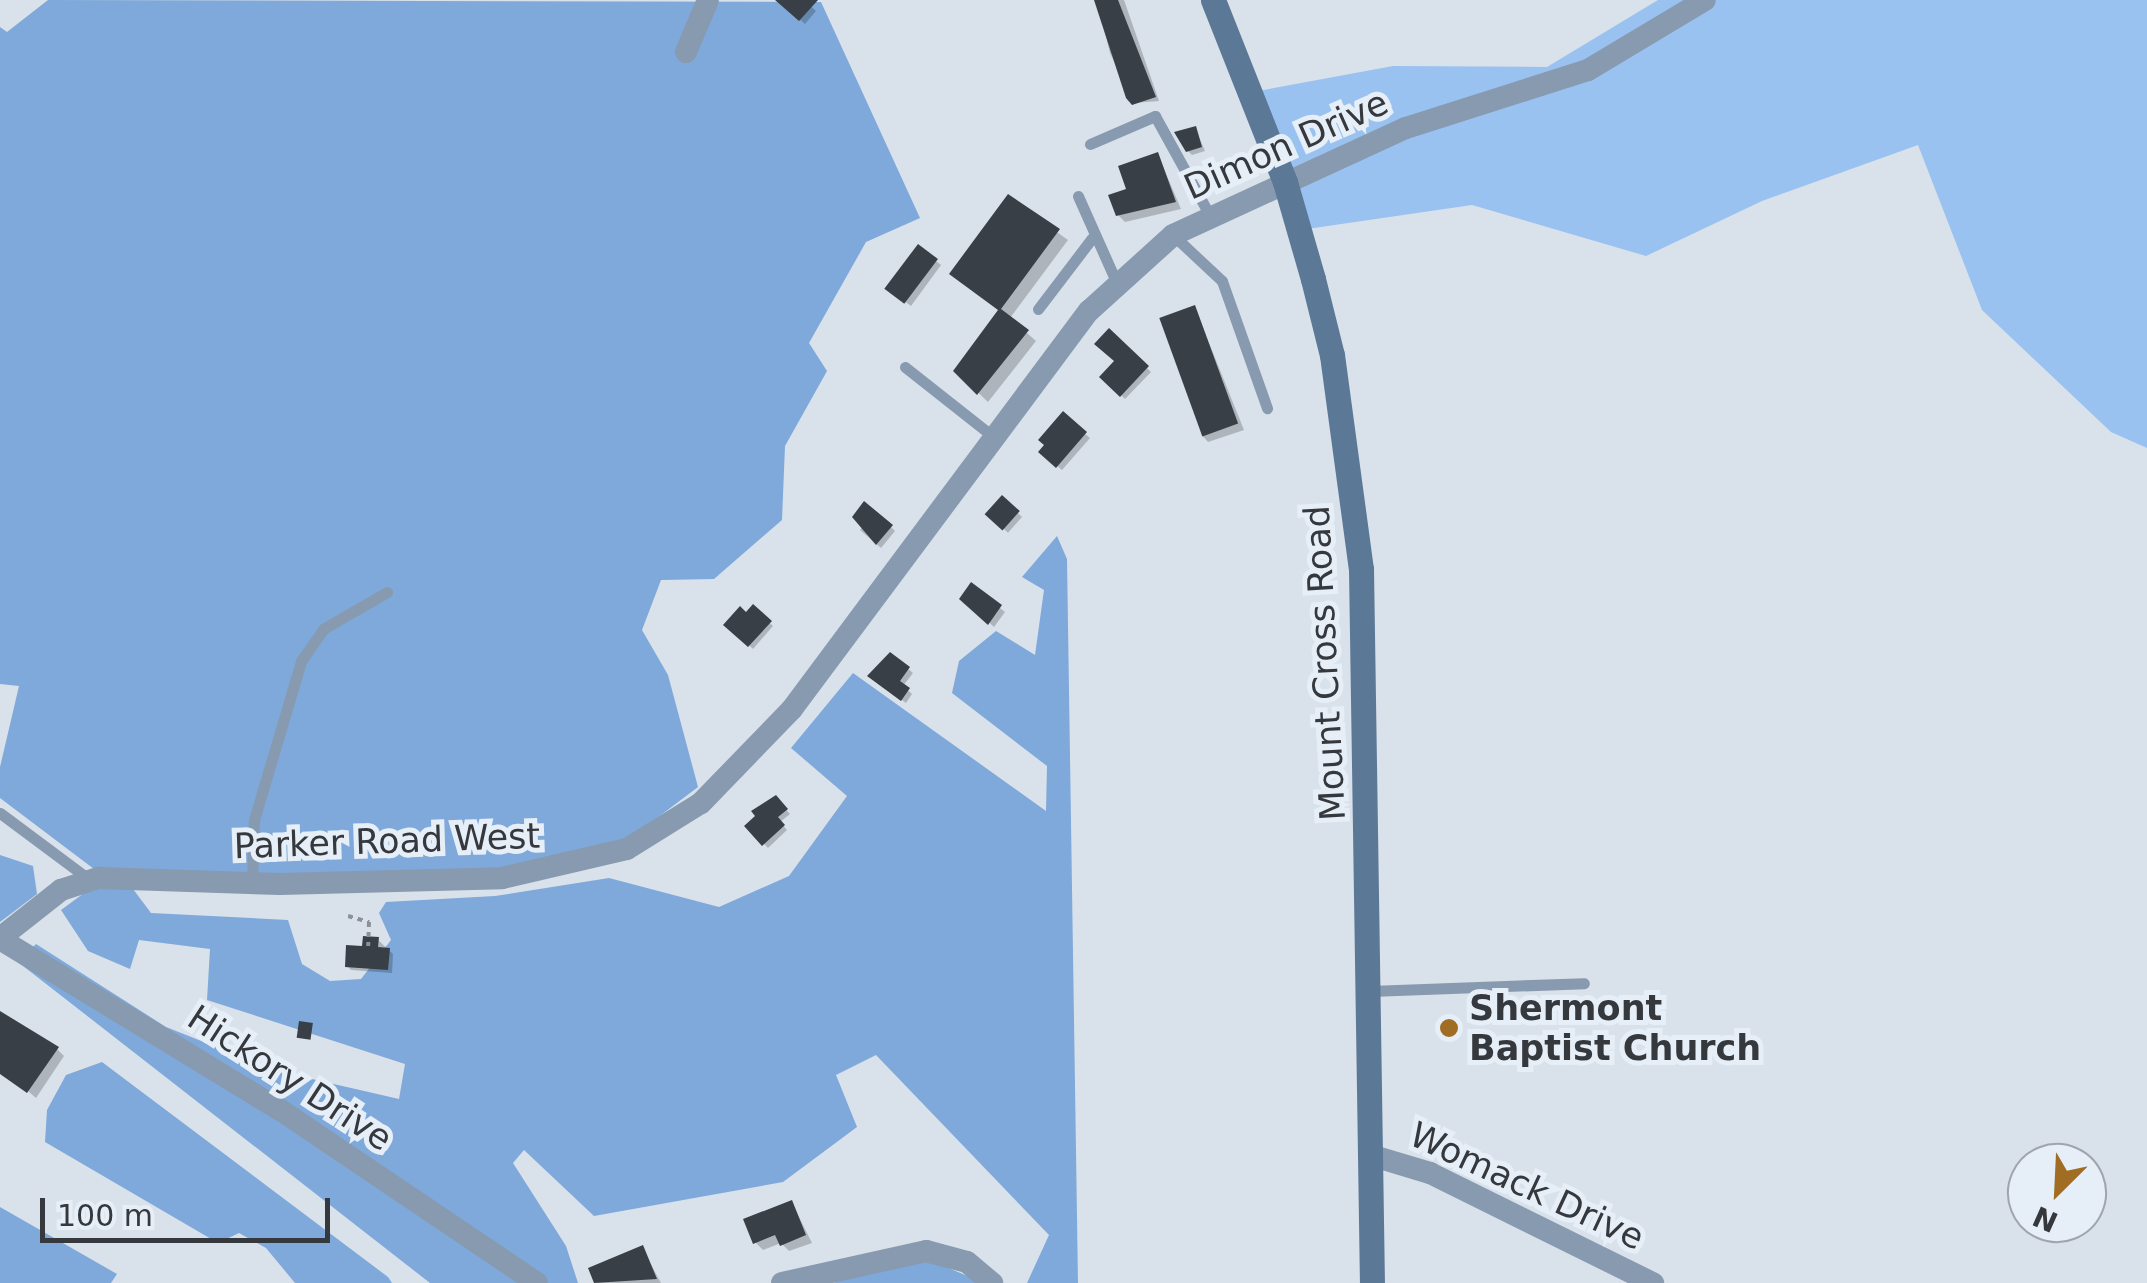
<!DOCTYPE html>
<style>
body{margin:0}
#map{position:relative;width:2147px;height:1283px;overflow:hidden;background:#d9e1ea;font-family:"DejaVu Sans",sans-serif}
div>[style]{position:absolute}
.green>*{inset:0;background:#99c2f0}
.forest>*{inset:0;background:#7ea9da}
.shadow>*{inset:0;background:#0003;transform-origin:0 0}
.building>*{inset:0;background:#393f46;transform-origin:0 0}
.path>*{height:4px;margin-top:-2px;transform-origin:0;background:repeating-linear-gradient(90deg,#8b9197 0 5px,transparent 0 10px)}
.service>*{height:11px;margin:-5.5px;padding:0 5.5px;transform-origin:5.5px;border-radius:5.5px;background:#879aaf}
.minor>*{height:22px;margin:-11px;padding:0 11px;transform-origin:11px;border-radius:11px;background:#879aaf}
.secondary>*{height:25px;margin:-12.5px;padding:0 12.5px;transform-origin:12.5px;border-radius:12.5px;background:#5c7897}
.dots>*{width:28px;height:28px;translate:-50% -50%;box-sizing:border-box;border:5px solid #e6eef7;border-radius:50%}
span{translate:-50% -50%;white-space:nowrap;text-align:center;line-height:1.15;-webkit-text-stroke:10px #e6eef7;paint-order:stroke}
.street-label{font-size:35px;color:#35383c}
.poi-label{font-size:35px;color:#35383c;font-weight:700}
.left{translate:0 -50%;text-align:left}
.north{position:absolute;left:2007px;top:1143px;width:100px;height:100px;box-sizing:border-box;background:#e6eef7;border:2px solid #9fa5ac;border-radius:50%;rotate:204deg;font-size:28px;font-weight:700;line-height:40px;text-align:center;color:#35383c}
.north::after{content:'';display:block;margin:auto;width:35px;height:45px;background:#a06d23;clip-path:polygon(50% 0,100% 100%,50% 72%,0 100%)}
.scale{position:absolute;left:40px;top:1198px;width:290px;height:45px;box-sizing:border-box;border:5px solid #35383c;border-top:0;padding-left:12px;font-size:30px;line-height:35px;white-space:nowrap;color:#35383c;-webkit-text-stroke:8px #e6eef7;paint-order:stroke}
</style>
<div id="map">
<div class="green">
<i style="clip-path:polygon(1658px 0,2147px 0,2147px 448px,2111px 432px,1982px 310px,1918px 145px,1762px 201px,1646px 256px,1472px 205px,1307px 229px,1258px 91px,1393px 66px,1547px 67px)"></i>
</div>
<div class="forest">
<i style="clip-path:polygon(48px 0,821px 2px,920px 218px,866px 242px,809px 343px,827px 371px,785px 446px,782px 520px,714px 579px,661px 580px,642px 630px,668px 675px,698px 787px,632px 837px,577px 856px,485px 870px,262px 876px,94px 869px,0 798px,0 767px,19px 686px,0 684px,0 27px,7px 32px)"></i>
<i style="clip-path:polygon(1057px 536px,1067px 559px,1078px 1283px,1027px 1283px,1049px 1235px,876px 1055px,836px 1075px,857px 1127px,783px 1182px,594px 1216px,524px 1150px,513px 1163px,566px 1246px,578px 1283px,430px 1283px,18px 962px,36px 944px,166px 1027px,277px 1071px,399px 1099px,405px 1064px,207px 1000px,210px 949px,139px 940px,130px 969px,88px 951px,61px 910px,91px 888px,133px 889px,151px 913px,288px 920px,302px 964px,330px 981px,361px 979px,391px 940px,379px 913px,386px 902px,495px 896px,609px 878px,719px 907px,789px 876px,847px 796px,791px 748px,853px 673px,1046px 811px,1047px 766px,952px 693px,959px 661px,996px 631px,1035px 655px,1044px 590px,1022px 577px)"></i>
<i style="clip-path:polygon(0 855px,33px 866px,37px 894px,0 922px)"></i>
<i style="clip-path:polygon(102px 1062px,388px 1277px,392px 1283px,295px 1283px,266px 1248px,239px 1233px,218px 1243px,45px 1142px,47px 1110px,66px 1075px)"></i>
<i style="clip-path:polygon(0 1207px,117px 1274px,111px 1283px,0 1283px)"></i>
<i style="clip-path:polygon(920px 1256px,984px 1283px,833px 1283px)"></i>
</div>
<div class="shadow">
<i style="clip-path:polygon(778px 0,804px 0,816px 11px,805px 24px)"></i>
<i style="clip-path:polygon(1097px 0,1124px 0,1159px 101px,1134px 103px,1110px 53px)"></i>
<i style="clip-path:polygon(1195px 128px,1205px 151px,1192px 155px,1188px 151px)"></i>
<i style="clip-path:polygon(1158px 155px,1181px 209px,1125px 222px,1118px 215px,1129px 191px)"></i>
<i style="clip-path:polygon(1009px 198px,1068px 240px,1010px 318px,1036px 341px,988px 402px,956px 371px,1001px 311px)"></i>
<i style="clip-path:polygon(936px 261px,941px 265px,911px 306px,893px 293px)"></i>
<i style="clip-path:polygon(1195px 308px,1244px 430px,1208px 442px,1201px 434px)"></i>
<i style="clip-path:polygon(1109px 332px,1151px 372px,1125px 399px,1103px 377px,1118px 362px)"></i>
<i style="clip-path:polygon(1063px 415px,1090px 438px,1062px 470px,1041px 452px)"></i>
<i style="left:1002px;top:499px;width:27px;height:21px;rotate:42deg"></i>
<i style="clip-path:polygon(864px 525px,891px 527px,895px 531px,881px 548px,860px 530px)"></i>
<i style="clip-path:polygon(972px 586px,1005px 612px,994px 627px,963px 598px)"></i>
<i style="clip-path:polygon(753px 608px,773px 626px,753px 649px,727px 624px)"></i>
<i style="clip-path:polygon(891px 655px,913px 673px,903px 686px,912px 694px,906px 703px,874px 679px)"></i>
<i style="clip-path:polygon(775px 798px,790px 814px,780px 822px,787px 830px,768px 848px,747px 826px)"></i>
<i style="clip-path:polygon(377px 939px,393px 954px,392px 973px,351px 970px,347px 966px)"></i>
<i style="clip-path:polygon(57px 1049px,64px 1056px,36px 1098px,0 1067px)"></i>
<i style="clip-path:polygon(792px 1203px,812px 1243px,789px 1251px,781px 1243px,763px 1250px,755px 1242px)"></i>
<i style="clip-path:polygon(642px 1248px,661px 1283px,597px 1283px,591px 1269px)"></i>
</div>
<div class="building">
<i style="clip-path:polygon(775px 0,818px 0,799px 21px)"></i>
<i style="clip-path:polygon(1094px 0,1118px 0,1156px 97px,1132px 105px,1126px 98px)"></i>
<i style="clip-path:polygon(1196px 126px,1202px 147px,1186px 152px,1174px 132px)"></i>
<i style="clip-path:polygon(1158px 152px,1176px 202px,1116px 216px,1108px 195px,1126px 189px,1118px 166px)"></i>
<i style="clip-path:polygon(1008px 194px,1060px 229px,1001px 309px,1029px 330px,977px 395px,953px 371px,998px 310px,949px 274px)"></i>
<i style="left:918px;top:244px;width:25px;height:56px;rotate:37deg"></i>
<i style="left:1195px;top:305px;width:126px;height:38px;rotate:70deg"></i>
<i style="clip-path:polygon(1109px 328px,1149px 366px,1120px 397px,1099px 377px,1114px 361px,1094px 344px)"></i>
<i style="clip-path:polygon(1063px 411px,1087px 432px,1056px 468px,1038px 452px,1044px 445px,1038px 440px)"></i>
<i style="left:1002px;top:495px;width:24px;height:26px;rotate:42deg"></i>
<i style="clip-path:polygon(864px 501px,893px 525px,876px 545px,852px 517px)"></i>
<i style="clip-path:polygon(971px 582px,1002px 605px,988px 625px,959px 599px)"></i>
<i style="clip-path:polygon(753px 604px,772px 621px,748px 647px,723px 625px,740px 606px,746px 612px)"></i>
<i style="clip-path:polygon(890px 652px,910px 667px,900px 681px,910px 688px,901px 701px,867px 676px)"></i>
<i style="clip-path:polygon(776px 795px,788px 809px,778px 817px,785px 825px,762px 846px,744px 826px,755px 816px,751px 811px)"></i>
<i style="clip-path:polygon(363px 936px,379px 937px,378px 947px,390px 948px,388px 970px,345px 967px,346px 945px,362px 946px)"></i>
<i style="clip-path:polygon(0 1011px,59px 1047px,27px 1093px,0 1074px)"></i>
<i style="left:299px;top:1021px;width:14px;height:17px;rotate:8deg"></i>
<i style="clip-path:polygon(792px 1200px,806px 1235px,780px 1246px,775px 1235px,753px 1244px,743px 1219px)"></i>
<i style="clip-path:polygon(643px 1245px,657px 1279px,594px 1283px,588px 1268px)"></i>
</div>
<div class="path">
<i style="left:348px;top:916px;width:22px;rotate:16deg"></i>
<i style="left:369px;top:922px;width:24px;rotate:92deg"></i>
</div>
<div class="service">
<i style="left:1090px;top:144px;width:71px;rotate:-23.3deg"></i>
<i style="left:1155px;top:116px;width:112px;rotate:61.1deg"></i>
<i style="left:1078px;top:196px;width:98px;rotate:66deg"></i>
<i style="left:1173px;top:235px;width:67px;rotate:43.2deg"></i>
<i style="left:1222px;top:281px;width:135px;rotate:70.5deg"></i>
<i style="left:1038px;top:309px;width:89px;rotate:-52.7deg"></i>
<i style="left:905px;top:367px;width:115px;rotate:38.3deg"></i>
<i style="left:0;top:813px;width:112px;rotate:36.7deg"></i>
<i style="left:252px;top:883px;width:63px;rotate:-88.2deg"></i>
<i style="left:254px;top:820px;width:166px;rotate:-73.5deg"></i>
<i style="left:301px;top:661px;width:39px;rotate:-55deg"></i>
<i style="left:323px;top:629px;width:74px;rotate:-30deg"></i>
<i style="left:1370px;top:991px;width:214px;rotate:-2.1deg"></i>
</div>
<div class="minor">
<i style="left:686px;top:52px;width:56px;rotate:-67.1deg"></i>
<i style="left:0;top:938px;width:78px;rotate:-38.2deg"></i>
<i style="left:61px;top:890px;width:40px;rotate:-18deg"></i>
<i style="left:99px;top:878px;width:181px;rotate:1.9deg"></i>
<i style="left:280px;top:884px;width:222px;rotate:-1.5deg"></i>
<i style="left:502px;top:878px;width:128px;rotate:-13.1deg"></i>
<i style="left:627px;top:849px;width:87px;rotate:-31.9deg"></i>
<i style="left:701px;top:803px;width:131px;rotate:-45.9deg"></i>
<i style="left:792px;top:709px;width:497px;rotate:-53.3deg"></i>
<i style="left:1089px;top:311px;width:113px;rotate:-42.1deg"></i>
<i style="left:1173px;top:235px;width:256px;rotate:-24.7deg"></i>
<i style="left:1406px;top:128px;width:191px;rotate:-17.7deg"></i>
<i style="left:1588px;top:70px;width:136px;rotate:-30.9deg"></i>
<i style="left:0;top:939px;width:327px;rotate:31.4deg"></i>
<i style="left:279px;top:1109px;width:311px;rotate:34deg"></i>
<i style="left:1370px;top:1155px;width:63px;rotate:16.7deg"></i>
<i style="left:1430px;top:1173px;width:249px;rotate:26.3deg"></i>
<i style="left:782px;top:1283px;width:148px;rotate:-12.5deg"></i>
<i style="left:926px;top:1251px;width:42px;rotate:15deg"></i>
<i style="left:967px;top:1262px;width:33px;rotate:40deg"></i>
</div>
<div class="secondary">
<i style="left:1213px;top:0;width:196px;rotate:68.4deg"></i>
<i style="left:1285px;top:182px;width:101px;rotate:73.9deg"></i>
<i style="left:1313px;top:279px;width:78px;rotate:76deg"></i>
<i style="left:1332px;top:355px;width:216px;rotate:82.3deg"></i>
<i style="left:1361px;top:569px;width:714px;rotate:89.12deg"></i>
</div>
<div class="dots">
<i style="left:1449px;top:1028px;background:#a06d23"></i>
</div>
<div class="street-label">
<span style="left:1286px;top:145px;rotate:-24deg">Dimon Drive</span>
<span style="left:1325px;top:663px;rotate:-93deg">Mount Cross Road</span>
<span style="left:387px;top:841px;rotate:-2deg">Parker Road West</span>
<span style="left:290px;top:1078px;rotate:33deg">Hickory Drive</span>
<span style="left:1527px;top:1186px;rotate:25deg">Womack Drive</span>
</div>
<div class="poi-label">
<span class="left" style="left:1469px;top:1028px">Shermont<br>Baptist Church</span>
</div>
<div class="north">N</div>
<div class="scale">100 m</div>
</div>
